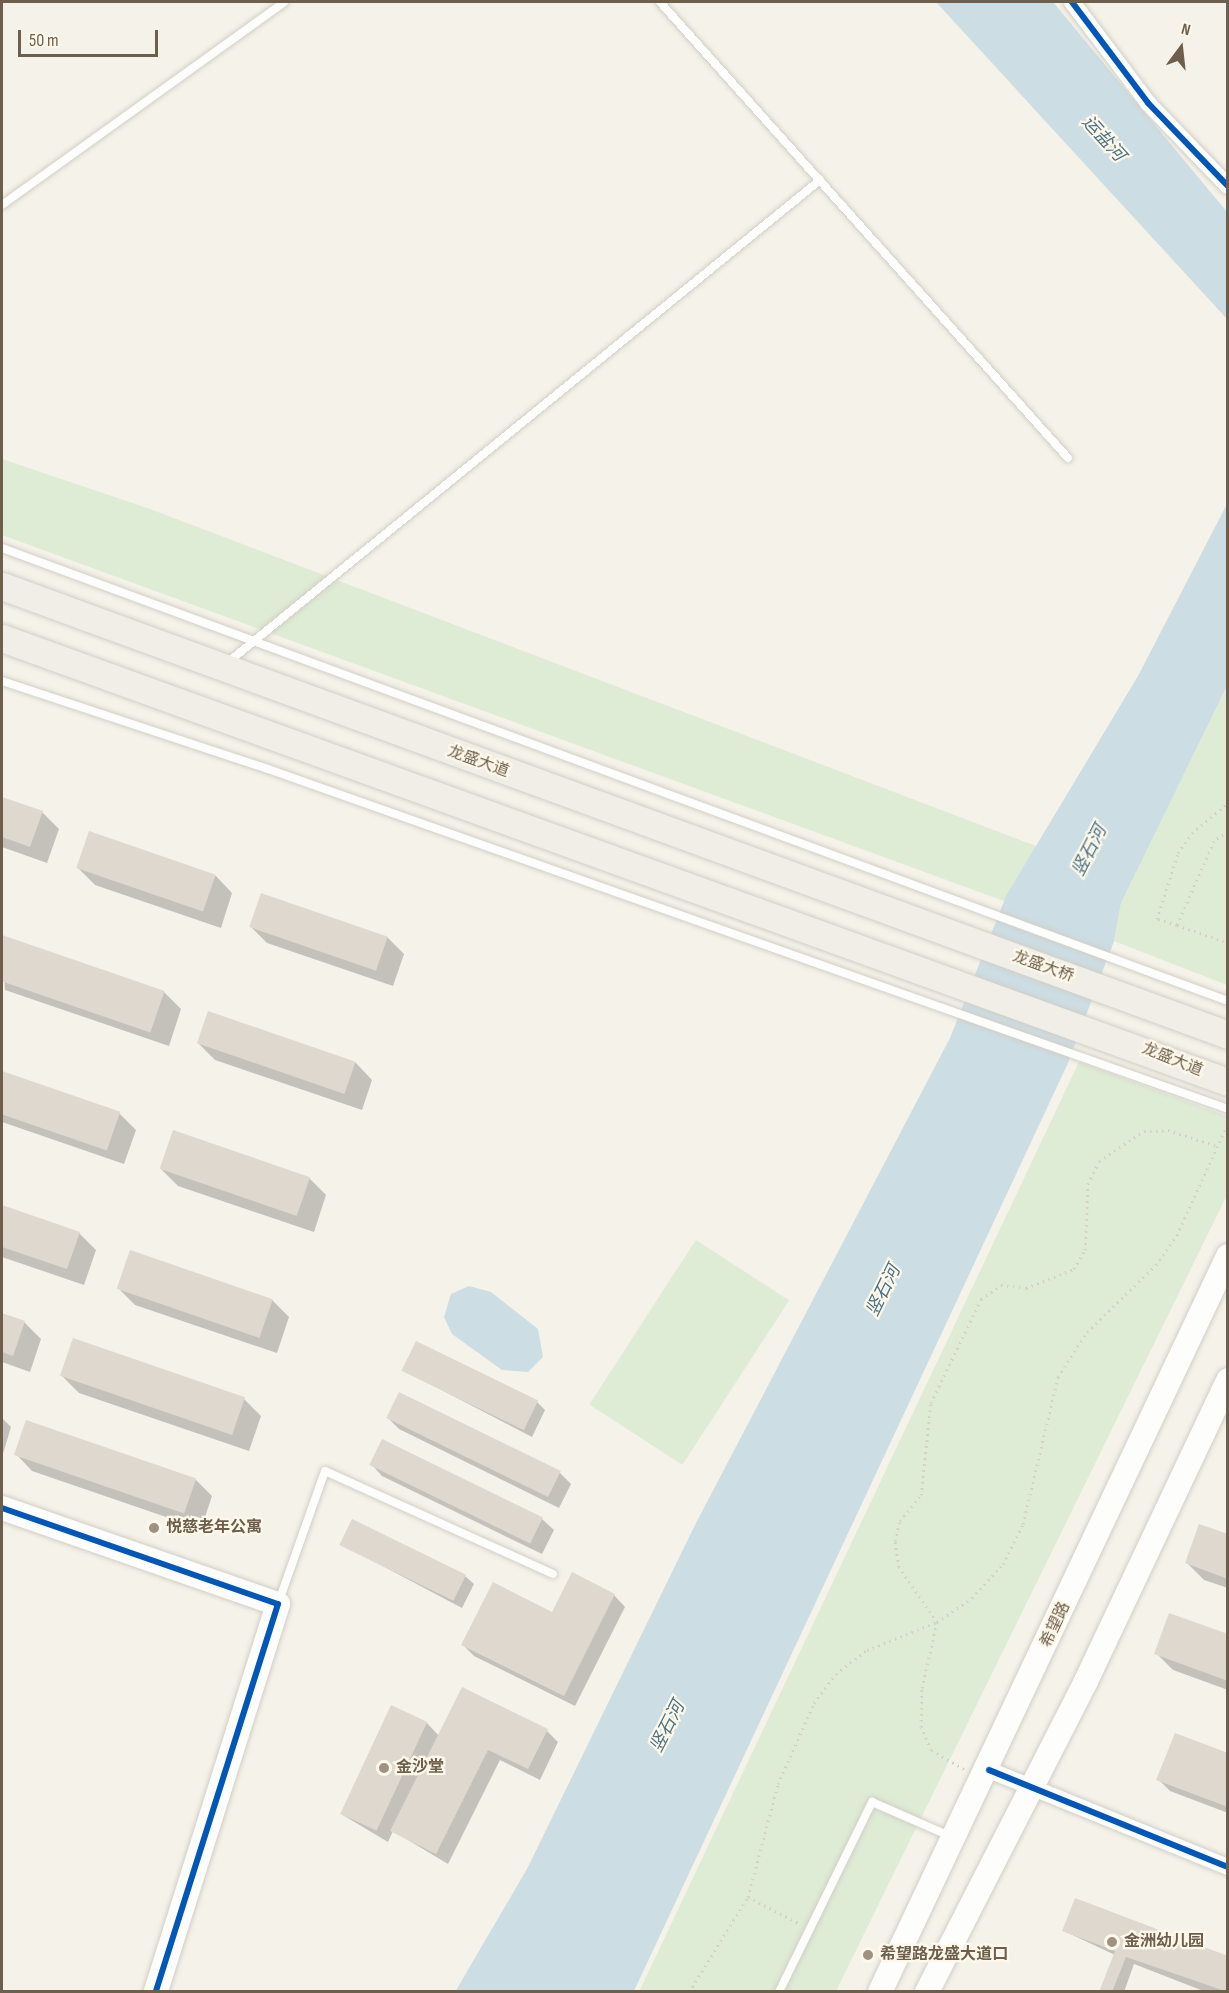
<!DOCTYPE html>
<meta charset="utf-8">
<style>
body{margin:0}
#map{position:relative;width:1229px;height:1993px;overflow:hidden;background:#f4f2e9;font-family:"Sofia Sans Condensed","Noto Sans SC",sans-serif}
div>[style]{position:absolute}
.green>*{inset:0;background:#deebd5;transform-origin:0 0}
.water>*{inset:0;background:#ccdde3}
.shadow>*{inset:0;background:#0003}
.building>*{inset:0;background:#ded8cf;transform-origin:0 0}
.path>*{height:3px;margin-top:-1.5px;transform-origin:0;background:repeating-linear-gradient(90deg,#d6d0ca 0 1.5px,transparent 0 6px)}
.roads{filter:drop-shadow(0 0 2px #d2cec6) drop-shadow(0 0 2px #d2cec6)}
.lane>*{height:8px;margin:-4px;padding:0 4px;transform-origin:4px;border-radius:4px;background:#fdfdfc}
.street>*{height:16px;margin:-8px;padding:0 8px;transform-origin:8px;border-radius:8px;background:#fdfdfc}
.secondary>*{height:24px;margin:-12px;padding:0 12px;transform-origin:12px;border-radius:12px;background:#fdfdfc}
.primary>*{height:27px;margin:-13.5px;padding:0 13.5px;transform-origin:13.5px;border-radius:13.5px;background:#f0eee6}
.cycleway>*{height:6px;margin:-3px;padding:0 3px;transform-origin:3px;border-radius:3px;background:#0057b8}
.dots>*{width:16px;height:16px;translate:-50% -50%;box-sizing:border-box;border:3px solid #fdf8ea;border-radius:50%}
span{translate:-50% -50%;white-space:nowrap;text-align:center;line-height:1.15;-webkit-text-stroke:4.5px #fdf8ea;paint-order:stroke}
.street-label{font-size:16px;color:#6e5f4d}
.poi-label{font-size:16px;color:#6e5f4d;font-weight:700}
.left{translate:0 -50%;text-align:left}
.water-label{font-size:18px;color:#4c7286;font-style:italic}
.frame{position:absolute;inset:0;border:3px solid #6e5f4d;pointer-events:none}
.north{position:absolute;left:1151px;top:18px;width:60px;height:60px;-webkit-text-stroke:4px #fdf8ea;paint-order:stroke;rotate:15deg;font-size:16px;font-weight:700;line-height:24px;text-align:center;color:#6e5f4d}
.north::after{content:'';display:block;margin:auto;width:21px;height:27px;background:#6e5f4d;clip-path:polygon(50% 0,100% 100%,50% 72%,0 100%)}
.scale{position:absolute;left:18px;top:30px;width:140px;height:27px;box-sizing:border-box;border:3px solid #6e5f4d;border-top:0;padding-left:8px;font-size:18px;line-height:21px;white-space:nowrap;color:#6e5f4d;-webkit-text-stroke:4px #fdf8ea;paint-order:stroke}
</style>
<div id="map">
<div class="green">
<i style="clip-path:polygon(2px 459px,150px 509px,1036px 846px,1004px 901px,2px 535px)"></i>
<i style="clip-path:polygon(1227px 686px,1227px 985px,1114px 941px,1121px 903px)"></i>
<i style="clip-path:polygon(1079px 1062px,1227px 1116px,1227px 1195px,836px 1991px,639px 1992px)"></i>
<i style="left:696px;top:1240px;width:111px;height:196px;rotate:33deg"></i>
</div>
<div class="water">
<i style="clip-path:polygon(936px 2px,1053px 2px,1227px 212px,1227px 319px)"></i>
<i style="clip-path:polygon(1227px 504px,1227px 686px,1121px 903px,1114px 941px,1068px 1063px,634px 1991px,455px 1992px,527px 1869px,696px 1523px,950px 1038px,1006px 896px,1138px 676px)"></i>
<i style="clip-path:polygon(469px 1286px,491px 1292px,538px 1329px,543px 1357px,528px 1372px,502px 1370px,452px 1334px,444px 1317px,451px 1294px)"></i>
</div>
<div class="shadow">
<i style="clip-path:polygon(2px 798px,42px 812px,59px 829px,47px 863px,2px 847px)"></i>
<i style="clip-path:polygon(78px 868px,216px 876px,232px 893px,221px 928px,95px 885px)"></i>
<i style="clip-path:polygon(250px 926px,387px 937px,404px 954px,393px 986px,267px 943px)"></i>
<i style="clip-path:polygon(2px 937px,164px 992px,181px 1009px,169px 1046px,5px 990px)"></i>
<i style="clip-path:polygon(209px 1013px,356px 1063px,372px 1080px,362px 1110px,215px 1060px,198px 1043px)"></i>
<i style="clip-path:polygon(2px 1073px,119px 1113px,136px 1130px,124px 1164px,2px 1122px)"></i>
<i style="clip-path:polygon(161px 1169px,309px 1178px,326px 1195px,314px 1232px,178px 1186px)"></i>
<i style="clip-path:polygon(2px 1207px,79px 1233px,96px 1250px,84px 1285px,2px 1257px)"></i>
<i style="clip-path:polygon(118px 1288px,272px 1300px,289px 1317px,277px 1353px,135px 1305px)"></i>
<i style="clip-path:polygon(2px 1314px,24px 1322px,41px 1339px,30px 1372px,2px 1362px)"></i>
<i style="clip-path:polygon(403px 1370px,537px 1402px,545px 1410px,532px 1437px)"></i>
<i style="clip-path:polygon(62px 1376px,244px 1399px,261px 1416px,249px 1451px,79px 1393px)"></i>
<i style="clip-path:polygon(2px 1418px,11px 1427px,2px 1457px)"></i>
<i style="clip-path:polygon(388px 1418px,560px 1473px,571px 1484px,559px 1508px,399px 1429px)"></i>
<i style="clip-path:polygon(16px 1454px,195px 1479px,212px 1496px,201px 1529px,32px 1471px)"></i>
<i style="clip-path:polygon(371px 1464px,542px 1519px,554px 1530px,542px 1554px,382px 1476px)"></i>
<i style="clip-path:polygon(1228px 1536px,1228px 1588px,1204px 1580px,1187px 1563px)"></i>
<i style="clip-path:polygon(341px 1544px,465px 1576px,474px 1584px,462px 1608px)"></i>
<i style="clip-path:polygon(614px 1595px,625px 1607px,575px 1706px,474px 1656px,463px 1645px)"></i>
<i style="clip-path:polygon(1228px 1636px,1228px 1690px,1173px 1670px,1156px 1653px)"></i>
<i style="clip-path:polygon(392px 1707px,427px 1723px,439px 1736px,547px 1731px,558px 1742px,540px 1780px,500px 1760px,448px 1864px,393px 1831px,388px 1842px,341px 1814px)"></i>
<i style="clip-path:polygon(1228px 1754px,1228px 1813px,1170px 1791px,1158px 1779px)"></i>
<i style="clip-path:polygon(1064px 1931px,1228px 1992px,1206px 1992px,1134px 1964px,1124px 1992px,1101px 1992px,1115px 1955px)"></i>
</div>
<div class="building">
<i style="clip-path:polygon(2px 797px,43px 811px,30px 847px,2px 837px)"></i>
<i style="left:89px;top:831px;width:134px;height:39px;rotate:19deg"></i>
<i style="left:261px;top:893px;width:134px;height:36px;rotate:19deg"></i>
<i style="left:2px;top:935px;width:172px;height:44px;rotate:19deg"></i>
<i style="left:208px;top:1011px;width:156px;height:34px;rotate:19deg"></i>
<i style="left:2px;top:1071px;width:125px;height:41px;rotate:19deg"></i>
<i style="left:173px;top:1130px;width:145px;height:41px;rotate:19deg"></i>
<i style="clip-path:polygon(2px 1205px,80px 1232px,67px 1269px,2px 1247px)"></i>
<i style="left:130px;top:1250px;width:151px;height:41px;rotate:19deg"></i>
<i style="clip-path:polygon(2px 1313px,25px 1321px,13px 1356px,2px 1352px)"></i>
<i style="left:73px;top:1338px;width:182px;height:40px;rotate:19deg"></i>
<i style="left:416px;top:1341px;width:136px;height:33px;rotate:26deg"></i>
<i style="left:399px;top:1392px;width:180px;height:29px;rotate:26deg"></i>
<i style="left:26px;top:1420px;width:180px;height:37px;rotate:19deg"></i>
<i style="left:382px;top:1439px;width:179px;height:29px;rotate:26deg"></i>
<i style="left:352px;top:1519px;width:127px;height:29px;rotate:26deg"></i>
<i style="clip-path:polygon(1199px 1524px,1228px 1534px,1228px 1579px,1185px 1563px)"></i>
<i style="clip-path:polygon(572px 1572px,615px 1594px,564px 1696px,461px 1645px,493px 1582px,552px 1612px)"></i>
<i style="clip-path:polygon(1169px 1613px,1228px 1634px,1228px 1681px,1154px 1654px)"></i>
<i style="clip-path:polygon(462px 1687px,548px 1729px,528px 1769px,488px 1750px,436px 1854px,390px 1831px)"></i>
<i style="left:391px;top:1705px;width:40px;height:120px;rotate:25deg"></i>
<i style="clip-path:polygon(1175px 1733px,1228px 1753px,1228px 1807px,1156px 1780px)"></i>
<i style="clip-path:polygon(1075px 1898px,1228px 1956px,1228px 1992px,1126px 1957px,1112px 1992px,1099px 1992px,1115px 1951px,1062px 1931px)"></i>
</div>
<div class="path">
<i style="left:1228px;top:831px;width:17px;rotate:144deg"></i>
<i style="left:1214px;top:841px;width:92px;rotate:113.8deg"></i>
<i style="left:1177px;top:925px;width:54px;rotate:19.4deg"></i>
<i style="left:1177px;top:925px;width:21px;rotate:-163deg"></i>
<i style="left:1157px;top:919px;width:69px;rotate:-72.3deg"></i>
<i style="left:1178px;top:853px;width:24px;rotate:-55deg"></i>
<i style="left:1192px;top:833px;width:47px;rotate:-39.8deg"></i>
<i style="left:964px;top:1769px;width:38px;rotate:-150deg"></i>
<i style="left:931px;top:1750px;width:25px;rotate:-113deg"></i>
<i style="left:921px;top:1727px;width:39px;rotate:-89deg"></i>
<i style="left:922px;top:1688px;width:68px;rotate:-77.2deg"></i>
<i style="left:937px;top:1622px;width:67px;rotate:-124.6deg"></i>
<i style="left:899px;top:1567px;width:26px;rotate:-99deg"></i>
<i style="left:895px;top:1541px;width:21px;rotate:-76deg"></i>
<i style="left:900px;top:1521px;width:33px;rotate:-51deg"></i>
<i style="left:921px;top:1495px;width:93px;rotate:-83.8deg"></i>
<i style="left:931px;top:1403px;width:115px;rotate:-64.3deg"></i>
<i style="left:981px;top:1299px;width:24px;rotate:-35deg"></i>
<i style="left:1001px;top:1285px;width:25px;rotate:7deg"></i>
<i style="left:1026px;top:1288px;width:52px;rotate:-21.6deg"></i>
<i style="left:1074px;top:1269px;width:22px;rotate:-60deg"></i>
<i style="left:1085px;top:1250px;width:66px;rotate:-87.4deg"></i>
<i style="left:1088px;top:1184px;width:25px;rotate:-64deg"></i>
<i style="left:1099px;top:1161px;width:54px;rotate:-33.7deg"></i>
<i style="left:1144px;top:1131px;width:24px;rotate:-2deg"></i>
<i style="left:1168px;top:1130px;width:52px;rotate:18.1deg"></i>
<i style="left:748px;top:1897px;width:59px;rotate:27.4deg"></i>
<i style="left:689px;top:1992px;width:112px;rotate:-58.2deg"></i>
<i style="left:748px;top:1897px;width:117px;rotate:-75.1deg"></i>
<i style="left:778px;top:1784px;width:89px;rotate:-66deg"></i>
<i style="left:814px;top:1703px;width:36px;rotate:-53deg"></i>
<i style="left:836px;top:1674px;width:39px;rotate:-38deg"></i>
<i style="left:867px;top:1650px;width:75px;rotate:-21.8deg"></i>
<i style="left:937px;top:1622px;width:42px;rotate:-34.4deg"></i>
<i style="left:972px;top:1598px;width:46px;rotate:-47.6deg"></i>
<i style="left:1003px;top:1564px;width:45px;rotate:-63.4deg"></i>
<i style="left:1023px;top:1524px;width:151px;rotate:-76.6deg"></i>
<i style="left:1058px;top:1377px;width:54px;rotate:-57.2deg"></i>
<i style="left:1087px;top:1332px;width:96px;rotate:-44.2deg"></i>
<i style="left:1156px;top:1265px;width:37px;rotate:-55deg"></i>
<i style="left:1177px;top:1235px;width:123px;rotate:-65.5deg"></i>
</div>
<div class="roads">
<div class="lane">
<i style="left:660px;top:2px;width:612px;rotate:48.18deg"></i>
<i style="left:2px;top:205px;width:347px;rotate:-35.7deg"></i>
<i style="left:2px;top:548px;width:1307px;rotate:20.28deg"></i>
<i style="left:227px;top:663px;width:765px;rotate:-39.16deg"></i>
<i style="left:2px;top:681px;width:280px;rotate:18.3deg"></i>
<i style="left:268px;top:769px;width:1018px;rotate:19.5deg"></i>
<i style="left:279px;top:1601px;width:138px;rotate:-70.5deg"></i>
<i style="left:325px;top:1471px;width:250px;rotate:24.3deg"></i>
<i style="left:779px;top:1992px;width:212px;rotate:-63.9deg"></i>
<i style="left:872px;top:1802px;width:87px;rotate:23.6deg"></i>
</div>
<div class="street">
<i style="left:1072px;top:2px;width:126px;rotate:53deg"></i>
<i style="left:1148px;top:103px;width:115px;rotate:46.1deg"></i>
<i style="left:989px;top:1770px;width:258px;rotate:22.1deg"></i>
</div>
<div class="secondary">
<i style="left:2px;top:1508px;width:292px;rotate:19.2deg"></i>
<i style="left:278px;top:1604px;width:407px;rotate:107.5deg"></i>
<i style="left:880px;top:1992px;width:814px;rotate:-64.69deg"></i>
<i style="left:927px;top:1992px;width:349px;rotate:-62.9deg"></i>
<i style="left:1086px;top:1681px;width:333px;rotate:-64.7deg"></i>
</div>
<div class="primary">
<i style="left:2px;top:586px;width:1306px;rotate:20.11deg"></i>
<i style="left:2px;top:638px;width:1304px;rotate:19.91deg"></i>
</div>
</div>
<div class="cycleway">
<i style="left:1072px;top:2px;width:126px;rotate:53deg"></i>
<i style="left:1148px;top:103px;width:115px;rotate:46.1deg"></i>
<i style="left:2px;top:1508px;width:292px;rotate:19.2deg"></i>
<i style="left:278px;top:1604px;width:407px;rotate:107.5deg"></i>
<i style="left:989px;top:1770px;width:258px;rotate:22.1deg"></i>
</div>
<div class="dots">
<i style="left:154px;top:1528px;background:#9d9284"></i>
<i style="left:384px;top:1768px;background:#9d9284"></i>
<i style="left:1112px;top:1942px;background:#9d9284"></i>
<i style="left:868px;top:1955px;background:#9d9284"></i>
</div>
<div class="street-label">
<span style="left:478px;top:762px;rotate:20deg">龙盛大道</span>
<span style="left:1043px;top:967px;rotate:20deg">龙盛大桥</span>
<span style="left:1172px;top:1060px;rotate:22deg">龙盛大道</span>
<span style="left:1056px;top:1625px;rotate:-65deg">希望路</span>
</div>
<div class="poi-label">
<span class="left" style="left:166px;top:1528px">悦慈老年公寓</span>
<span class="left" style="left:396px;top:1768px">金沙堂</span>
<span class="left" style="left:1124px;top:1942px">金洲幼儿园</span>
<span class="left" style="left:880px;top:1955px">希望路龙盛大道口</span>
</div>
<div class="water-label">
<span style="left:1103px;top:139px;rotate:48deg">运盐河</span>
<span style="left:1090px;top:851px;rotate:-63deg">竖石河</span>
<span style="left:884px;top:1291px;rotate:-64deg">竖石河</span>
<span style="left:668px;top:1727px;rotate:-63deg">竖石河</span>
</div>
<div class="frame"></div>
<div class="north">N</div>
<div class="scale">50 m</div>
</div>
